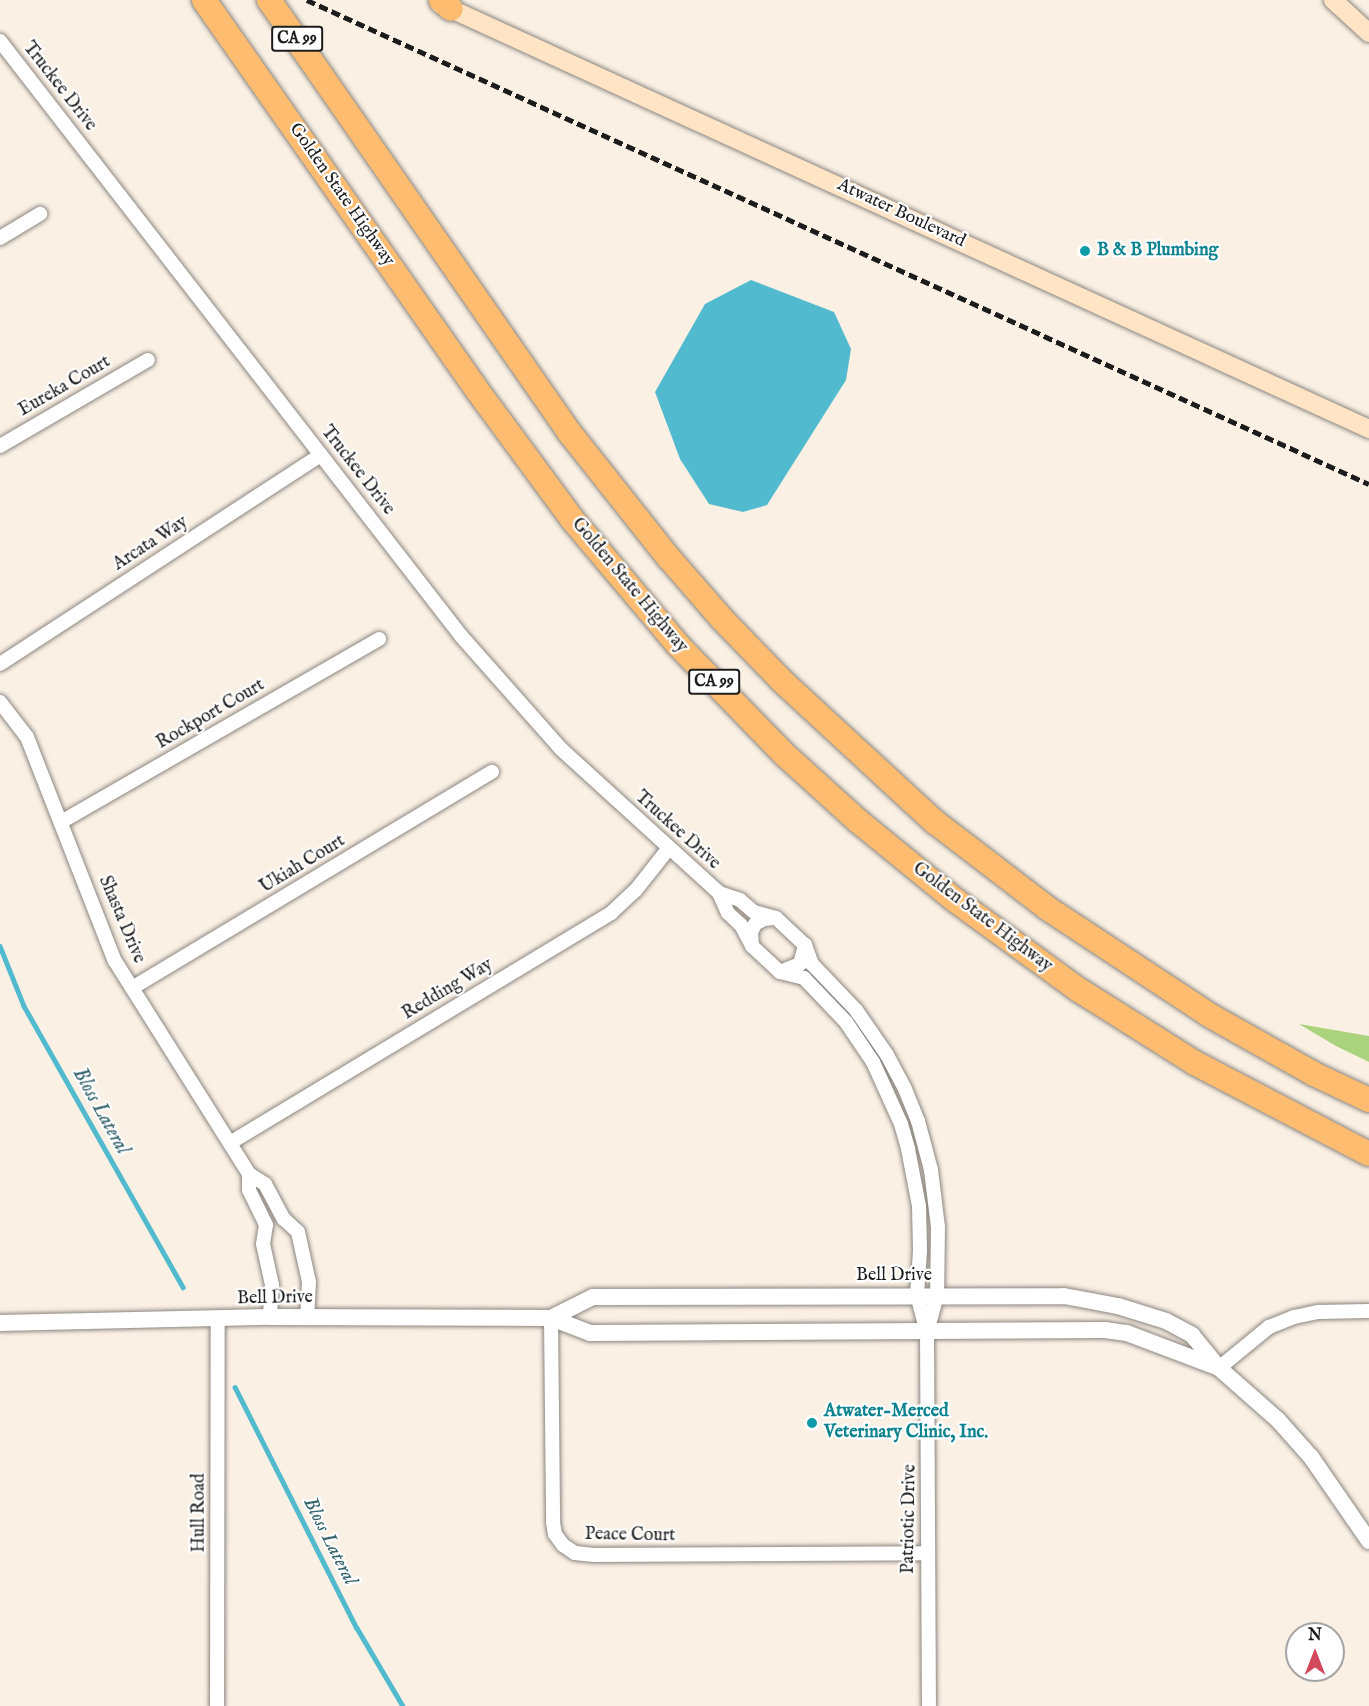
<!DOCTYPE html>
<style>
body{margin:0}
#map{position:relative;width:1369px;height:1706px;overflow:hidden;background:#faf0e3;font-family:"IM FELL English",serif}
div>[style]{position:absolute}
.green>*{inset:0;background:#abd27c}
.water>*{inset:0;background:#52bacf}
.stream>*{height:4.5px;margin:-2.25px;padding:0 2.25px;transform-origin:2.25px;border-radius:2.25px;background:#52bacf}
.roads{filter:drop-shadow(0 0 2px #8b8680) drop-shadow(0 0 2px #8b8680)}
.minor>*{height:14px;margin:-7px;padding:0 7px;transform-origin:7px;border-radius:7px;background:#fff}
.tertiary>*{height:16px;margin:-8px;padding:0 8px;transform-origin:8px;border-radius:8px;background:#fff}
.secondary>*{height:18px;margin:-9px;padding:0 9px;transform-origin:9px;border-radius:9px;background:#ffe4c6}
.motorway>*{height:24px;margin:-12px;padding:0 12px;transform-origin:12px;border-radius:12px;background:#febc70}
.rail>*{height:4.5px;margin-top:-2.25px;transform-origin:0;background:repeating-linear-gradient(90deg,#1c1c1c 0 9px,transparent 0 13.5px)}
.dots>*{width:16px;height:16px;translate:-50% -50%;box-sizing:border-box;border:3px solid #fff;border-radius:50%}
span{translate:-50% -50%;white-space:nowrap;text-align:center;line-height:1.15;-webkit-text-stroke:4.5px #fff;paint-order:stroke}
.shield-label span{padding:2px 4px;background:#fff;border:2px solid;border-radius:4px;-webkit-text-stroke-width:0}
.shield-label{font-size:16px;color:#1c1c1c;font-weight:700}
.street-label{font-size:18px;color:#1c1c1c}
.culture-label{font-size:18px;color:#0d838f;font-weight:700}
.left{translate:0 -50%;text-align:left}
.water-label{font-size:20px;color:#34636d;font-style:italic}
.north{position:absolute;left:1285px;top:1622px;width:60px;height:60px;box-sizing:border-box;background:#fff;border:2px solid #a4a4a4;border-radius:50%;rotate:0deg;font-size:16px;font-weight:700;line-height:24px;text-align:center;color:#1c1c1c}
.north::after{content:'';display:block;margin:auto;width:21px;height:27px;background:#d1495b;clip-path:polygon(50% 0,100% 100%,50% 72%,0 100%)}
</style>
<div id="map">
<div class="green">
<i style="clip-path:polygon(1299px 1024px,1369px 1036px,1369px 1062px,1336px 1046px)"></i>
</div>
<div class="water">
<i style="clip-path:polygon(751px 280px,834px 312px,851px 349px,846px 380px,767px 505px,743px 512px,709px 504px,680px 459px,655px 392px,705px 304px)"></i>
</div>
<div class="stream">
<i style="left:0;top:946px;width:65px;rotate:68.2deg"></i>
<i style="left:24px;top:1006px;width:323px;rotate:60.5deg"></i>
<i style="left:235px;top:1387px;width:270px;rotate:63.2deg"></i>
<i style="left:357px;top:1628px;width:91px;rotate:59.5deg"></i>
</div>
<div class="roads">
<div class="minor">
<i style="left:0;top:41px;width:754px;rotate:52.22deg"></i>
<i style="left:462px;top:637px;width:149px;rotate:48.5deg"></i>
<i style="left:561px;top:749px;width:214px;rotate:42.3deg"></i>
<i style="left:719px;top:893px;width:22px;rotate:18deg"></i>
<i style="left:740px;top:900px;width:18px;rotate:41deg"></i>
<i style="left:754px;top:912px;width:23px;rotate:15deg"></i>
<i style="left:776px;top:918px;width:40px;rotate:43deg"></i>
<i style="left:805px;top:945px;width:20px;rotate:70deg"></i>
<i style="left:812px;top:964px;width:64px;rotate:46.3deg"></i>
<i style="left:856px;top:1010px;width:55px;rotate:55.4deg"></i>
<i style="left:887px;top:1055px;width:38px;rotate:62deg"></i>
<i style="left:905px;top:1089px;width:35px;rotate:68deg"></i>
<i style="left:918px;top:1121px;width:51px;rotate:75.1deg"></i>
<i style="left:931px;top:1170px;width:57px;rotate:83deg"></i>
<i style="left:938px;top:1227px;width:68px;rotate:90.8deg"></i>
<i style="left:937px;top:1295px;width:38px;rotate:105deg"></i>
<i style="left:0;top:238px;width:47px;rotate:-31deg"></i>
<i style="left:0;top:446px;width:171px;rotate:-30.2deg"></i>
<i style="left:0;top:664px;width:383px;rotate:-33.1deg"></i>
<i style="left:0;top:702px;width:44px;rotate:52.4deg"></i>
<i style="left:27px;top:737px;width:241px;rotate:68.6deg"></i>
<i style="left:115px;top:961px;width:252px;rotate:57.8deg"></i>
<i style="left:249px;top:1174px;width:19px;rotate:32deg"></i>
<i style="left:265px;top:1184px;width:40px;rotate:62deg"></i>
<i style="left:284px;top:1219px;width:19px;rotate:43deg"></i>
<i style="left:298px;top:1232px;width:51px;rotate:77.6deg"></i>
<i style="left:309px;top:1282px;width:35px;rotate:93deg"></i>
<i style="left:61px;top:822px;width:367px;rotate:-29.9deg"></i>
<i style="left:719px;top:893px;width:22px;rotate:66deg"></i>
<i style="left:728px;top:913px;width:18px;rotate:43deg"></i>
<i style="left:741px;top:925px;width:24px;rotate:62deg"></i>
<i style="left:752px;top:946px;width:38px;rotate:43deg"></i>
<i style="left:780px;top:972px;width:25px;rotate:14deg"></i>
<i style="left:804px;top:978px;width:61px;rotate:46.3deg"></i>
<i style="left:846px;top:1022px;width:48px;rotate:56deg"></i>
<i style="left:873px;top:1062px;width:68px;rotate:65.7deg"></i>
<i style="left:901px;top:1124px;width:26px;rotate:74deg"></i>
<i style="left:908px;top:1149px;width:58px;rotate:79.1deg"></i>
<i style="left:919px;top:1206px;width:45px;rotate:88.7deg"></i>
<i style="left:920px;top:1251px;width:44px;rotate:93.9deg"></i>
<i style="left:917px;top:1295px;width:38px;rotate:75deg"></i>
<i style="left:927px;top:1332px;width:374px;rotate:89.7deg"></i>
<i style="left:752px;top:946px;width:14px;rotate:-94deg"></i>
<i style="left:751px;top:932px;width:9px;rotate:-63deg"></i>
<i style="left:755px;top:924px;width:10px;rotate:-29deg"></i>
<i style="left:764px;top:919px;width:10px;rotate:-6deg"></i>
<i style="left:780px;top:972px;width:22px;rotate:-22deg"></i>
<i style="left:800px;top:964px;width:20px;rotate:-75deg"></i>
<i style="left:132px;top:988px;width:420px;rotate:-31deg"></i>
<i style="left:230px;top:1143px;width:445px;rotate:-31.1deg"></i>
<i style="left:611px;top:913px;width:33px;rotate:-43deg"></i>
<i style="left:635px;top:891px;width:55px;rotate:-51.7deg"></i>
<i style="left:249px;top:1174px;width:16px;rotate:90deg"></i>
<i style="left:249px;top:1190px;width:39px;rotate:64deg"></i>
<i style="left:266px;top:1225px;width:19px;rotate:99deg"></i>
<i style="left:263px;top:1244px;width:42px;rotate:77.6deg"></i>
<i style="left:272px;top:1285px;width:32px;rotate:94deg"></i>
<i style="left:551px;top:1318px;width:204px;rotate:89.4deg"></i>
<i style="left:553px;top:1522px;width:12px;rotate:81deg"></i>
<i style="left:555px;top:1534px;width:14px;rotate:54deg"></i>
<i style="left:563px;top:1545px;width:14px;rotate:34deg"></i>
<i style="left:575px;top:1553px;width:19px;rotate:6deg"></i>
<i style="left:594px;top:1555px;width:334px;rotate:-0.3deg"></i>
<i style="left:1219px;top:1368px;width:65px;rotate:-39.4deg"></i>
<i style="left:1269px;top:1327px;width:27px;rotate:-22deg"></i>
<i style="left:1294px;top:1317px;width:25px;rotate:-12deg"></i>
<i style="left:1318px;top:1312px;width:51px;rotate:-1.1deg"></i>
<i style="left:217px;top:1706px;width:387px;rotate:-89.9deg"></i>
</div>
<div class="tertiary">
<i style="left:551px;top:1318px;width:47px;rotate:-26.6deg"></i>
<i style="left:593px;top:1297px;width:471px;rotate:-0.1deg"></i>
<i style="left:1064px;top:1296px;width:55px;rotate:10.5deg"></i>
<i style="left:1118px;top:1306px;width:50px;rotate:17.4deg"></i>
<i style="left:1166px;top:1321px;width:30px;rotate:28deg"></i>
<i style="left:1192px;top:1335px;width:43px;rotate:50.7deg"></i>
<i style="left:1219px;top:1368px;width:79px;rotate:41.4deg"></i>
<i style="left:1278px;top:1420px;width:50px;rotate:48.3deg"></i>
<i style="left:1311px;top:1457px;width:102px;rotate:55.4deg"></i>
<i style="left:0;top:1323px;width:270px;rotate:-1.3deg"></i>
<i style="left:270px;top:1317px;width:281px;rotate:0.2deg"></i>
<i style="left:551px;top:1318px;width:42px;rotate:21deg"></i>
<i style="left:590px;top:1333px;width:515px;rotate:-0.33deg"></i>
<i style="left:1105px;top:1330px;width:22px;rotate:8deg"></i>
<i style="left:1127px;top:1333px;width:98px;rotate:20.8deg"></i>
</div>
<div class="secondary">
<i style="left:1333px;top:0;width:49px;rotate:42.5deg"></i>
<i style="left:440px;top:4px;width:1022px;rotate:24.58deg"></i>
</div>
<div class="motorway">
<i style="left:204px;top:0;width:476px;rotate:55deg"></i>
<i style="left:477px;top:390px;width:160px;rotate:53.6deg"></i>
<i style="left:572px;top:519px;width:165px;rotate:49.9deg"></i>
<i style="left:678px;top:645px;width:153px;rotate:45.8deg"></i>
<i style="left:785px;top:755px;width:98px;rotate:42.1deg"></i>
<i style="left:858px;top:821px;width:125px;rotate:39.2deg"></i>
<i style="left:955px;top:900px;width:153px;rotate:36deg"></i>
<i style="left:1079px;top:990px;width:137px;rotate:32.2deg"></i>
<i style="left:1195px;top:1063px;width:196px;rotate:27.6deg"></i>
<i style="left:269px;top:0;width:526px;rotate:55.22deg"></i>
<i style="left:569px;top:432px;width:161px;rotate:51.6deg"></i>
<i style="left:669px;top:558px;width:81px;rotate:49deg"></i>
<i style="left:722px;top:619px;width:86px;rotate:45.9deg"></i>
<i style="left:782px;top:681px;width:208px;rotate:42.7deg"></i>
<i style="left:935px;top:822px;width:141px;rotate:37.5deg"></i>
<i style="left:1047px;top:908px;width:194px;rotate:33.4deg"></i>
<i style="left:1209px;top:1015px;width:120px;rotate:29.3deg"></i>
<i style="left:1314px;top:1074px;width:61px;rotate:25.3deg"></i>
<i style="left:441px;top:0;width:13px;rotate:42deg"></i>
</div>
</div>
<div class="rail">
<i style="left:307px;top:0;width:1167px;rotate:24.5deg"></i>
</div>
<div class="dots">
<i style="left:1085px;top:251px;background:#0f9aa8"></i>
<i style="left:812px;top:1423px;background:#0f9aa8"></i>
</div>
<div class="shield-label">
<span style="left:297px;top:39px">CA 99</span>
<span style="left:714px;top:682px">CA 99</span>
</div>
<div class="street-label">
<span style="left:59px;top:87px;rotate:52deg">Truckee Drive</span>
<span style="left:341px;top:195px;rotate:55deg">Golden State Highway</span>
<span style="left:901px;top:214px;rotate:25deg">Atwater Boulevard</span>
<span style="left:65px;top:387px;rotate:-30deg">Eureka Court</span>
<span style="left:357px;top:471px;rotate:52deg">Truckee Drive</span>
<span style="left:151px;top:544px;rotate:-33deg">Arcata Way</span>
<span style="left:629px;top:586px;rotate:50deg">Golden State Highway</span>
<span style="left:211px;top:715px;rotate:-30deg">Rockport Court</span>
<span style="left:677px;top:831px;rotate:42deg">Truckee Drive</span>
<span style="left:303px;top:865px;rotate:-31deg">Ukiah Court</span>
<span style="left:982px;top:918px;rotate:37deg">Golden State Highway</span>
<span style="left:121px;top:920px;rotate:67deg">Shasta Drive</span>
<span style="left:448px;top:990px;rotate:-31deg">Redding Way</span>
<span style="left:894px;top:1276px">Bell Drive</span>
<span style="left:275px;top:1299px;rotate:-1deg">Bell Drive</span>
<span style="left:200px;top:1513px;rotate:-90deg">Hull Road</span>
<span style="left:910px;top:1519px;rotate:-89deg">Patriotic Drive</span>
<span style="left:630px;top:1536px;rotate:1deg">Peace Court</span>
</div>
<div class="culture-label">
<span class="left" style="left:1097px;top:251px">B &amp; B Plumbing</span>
<span class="left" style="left:824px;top:1423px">Atwater-Merced<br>Veterinary Clinic, Inc.</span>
</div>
<div class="water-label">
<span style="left:101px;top:1111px;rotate:61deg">Bloss Lateral</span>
<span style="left:330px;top:1541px;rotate:63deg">Bloss Lateral</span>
</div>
<div class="north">N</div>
</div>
